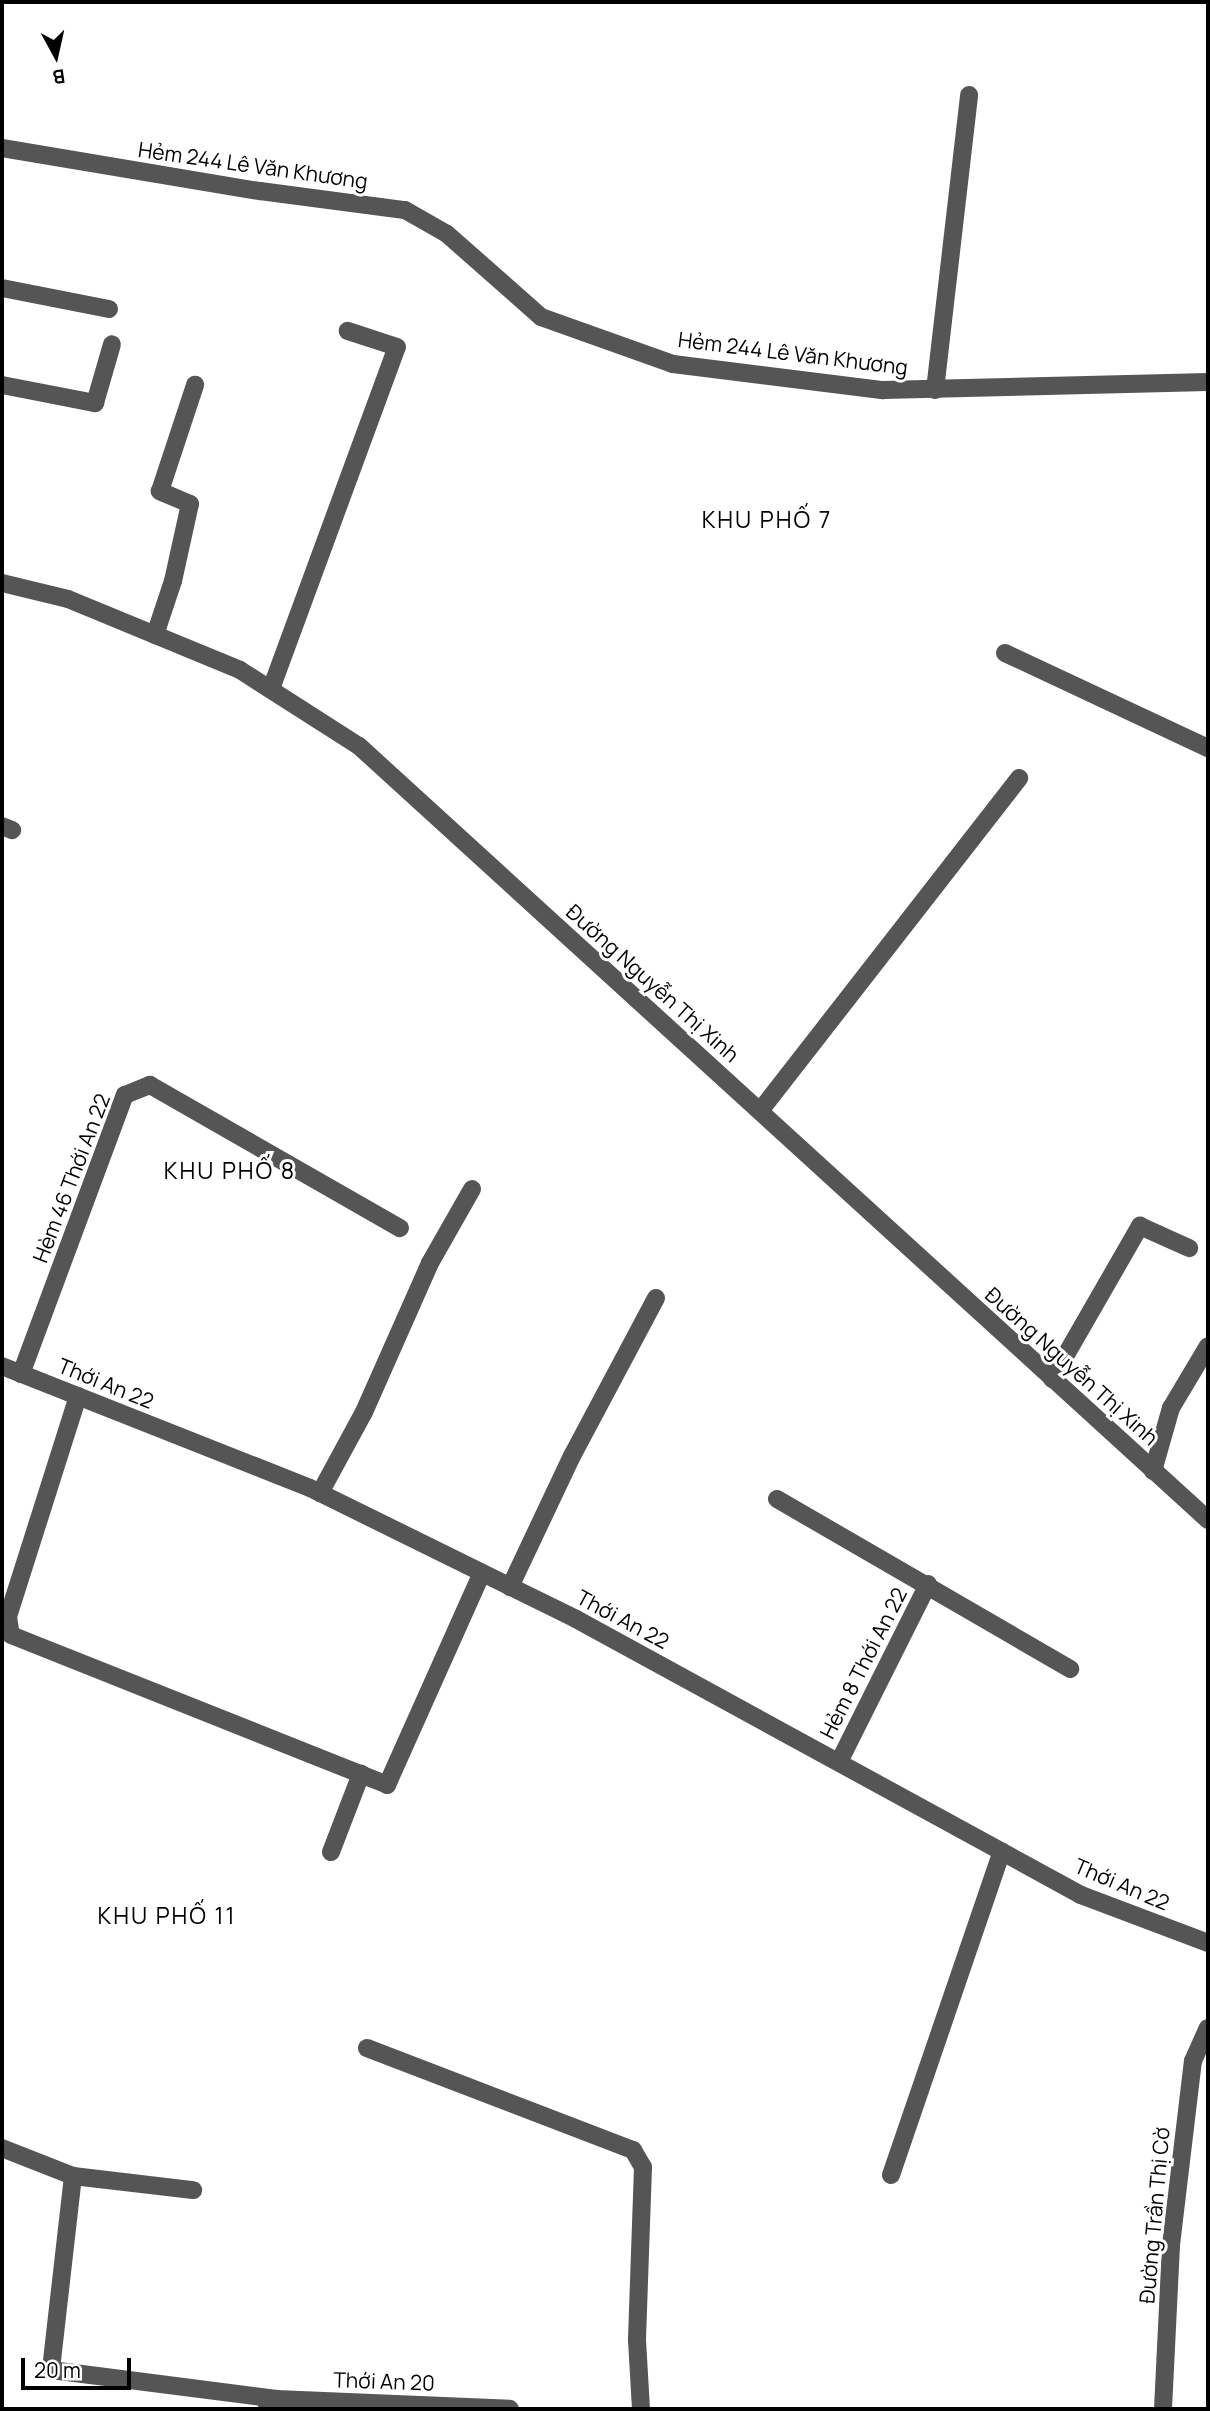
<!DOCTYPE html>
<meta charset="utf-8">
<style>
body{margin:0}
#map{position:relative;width:1210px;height:2411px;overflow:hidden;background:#fff;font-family:Manrope,sans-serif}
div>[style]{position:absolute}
.minor>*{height:18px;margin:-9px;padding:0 9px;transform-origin:9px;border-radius:9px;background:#555}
span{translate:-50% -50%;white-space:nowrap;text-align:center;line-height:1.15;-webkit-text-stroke:6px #fff;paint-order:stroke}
.street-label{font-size:21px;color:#000}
.neighbourhood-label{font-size:23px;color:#000;letter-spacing:2px}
.frame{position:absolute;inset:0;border:4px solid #000;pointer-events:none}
.north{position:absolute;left:21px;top:21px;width:70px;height:70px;-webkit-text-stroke:5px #fff;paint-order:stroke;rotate:172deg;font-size:19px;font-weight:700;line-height:28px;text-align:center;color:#000}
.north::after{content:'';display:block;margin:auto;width:24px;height:32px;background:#000;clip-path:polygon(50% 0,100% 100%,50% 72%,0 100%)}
.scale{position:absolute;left:21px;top:2358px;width:110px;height:32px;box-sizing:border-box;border:4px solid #000;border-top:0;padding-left:9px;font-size:21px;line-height:24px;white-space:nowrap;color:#000;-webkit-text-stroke:5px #fff;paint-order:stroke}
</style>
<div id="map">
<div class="minor">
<i style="left:2px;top:148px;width:262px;rotate:9.5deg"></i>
<i style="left:260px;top:191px;width:146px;rotate:7.5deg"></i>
<i style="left:405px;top:210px;width:48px;rotate:29.7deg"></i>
<i style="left:447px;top:234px;width:125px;rotate:41.4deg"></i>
<i style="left:541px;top:317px;width:140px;rotate:19.6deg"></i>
<i style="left:673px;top:364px;width:212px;rotate:7.1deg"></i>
<i style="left:883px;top:390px;width:325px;rotate:-1.4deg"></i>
<i style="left:2px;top:288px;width:109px;rotate:11.1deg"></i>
<i style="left:2px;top:385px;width:95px;rotate:11deg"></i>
<i style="left:95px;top:403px;width:61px;rotate:-73.9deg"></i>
<i style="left:935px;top:390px;width:297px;rotate:-83.4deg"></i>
<i style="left:2px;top:583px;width:68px;rotate:13.6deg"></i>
<i style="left:68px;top:599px;width:186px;rotate:22.4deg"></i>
<i style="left:240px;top:670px;width:141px;rotate:32.6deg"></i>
<i style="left:359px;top:746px;width:1149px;rotate:42.35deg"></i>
<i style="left:155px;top:635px;width:57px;rotate:-71.6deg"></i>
<i style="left:173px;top:581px;width:79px;rotate:-77.6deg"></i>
<i style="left:190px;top:504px;width:33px;rotate:-157deg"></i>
<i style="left:160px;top:491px;width:112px;rotate:-71.7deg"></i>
<i style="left:1005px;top:653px;width:224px;rotate:25.1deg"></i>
<i style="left:271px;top:689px;width:364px;rotate:-69.8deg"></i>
<i style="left:397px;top:347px;width:52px;rotate:-161.9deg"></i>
<i style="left:2px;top:826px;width:11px;rotate:22deg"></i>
<i style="left:760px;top:1111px;width:422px;rotate:-52.1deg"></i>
<i style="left:2px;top:1366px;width:331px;rotate:21.6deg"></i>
<i style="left:310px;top:1488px;width:297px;rotate:26.2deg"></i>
<i style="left:576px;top:1619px;width:576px;rotate:28.66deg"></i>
<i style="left:1081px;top:1895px;width:136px;rotate:20.7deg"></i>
<i style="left:21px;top:1374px;width:298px;rotate:-69.6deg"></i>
<i style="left:125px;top:1095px;width:27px;rotate:-22deg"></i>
<i style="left:150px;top:1085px;width:288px;rotate:29.8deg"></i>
<i style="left:1052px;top:1379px;width:177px;rotate:-60.1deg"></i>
<i style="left:1140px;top:1226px;width:54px;rotate:24.2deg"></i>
<i style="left:78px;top:1396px;width:232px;rotate:107.6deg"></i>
<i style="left:8px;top:1617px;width:18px;rotate:81deg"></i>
<i style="left:11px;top:1635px;width:405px;rotate:21.7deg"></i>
<i style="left:387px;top:1785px;width:232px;rotate:-65.9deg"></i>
<i style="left:1153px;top:1471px;width:66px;rotate:-74.1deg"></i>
<i style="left:1171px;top:1408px;width:72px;rotate:-59.2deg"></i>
<i style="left:320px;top:1493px;width:92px;rotate:-61.5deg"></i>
<i style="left:364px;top:1412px;width:163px;rotate:-66.1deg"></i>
<i style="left:430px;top:1263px;width:85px;rotate:-60.4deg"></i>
<i style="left:777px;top:1499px;width:339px;rotate:30.1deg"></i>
<i style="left:510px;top:1587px;width:145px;rotate:-64.7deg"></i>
<i style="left:572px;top:1456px;width:179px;rotate:-62deg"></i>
<i style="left:839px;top:1762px;width:199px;rotate:-63.4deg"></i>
<i style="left:331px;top:1852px;width:84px;rotate:-69deg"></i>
<i style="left:367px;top:2048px;width:285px;rotate:21deg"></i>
<i style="left:633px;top:2150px;width:20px;rotate:60deg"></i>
<i style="left:643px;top:2167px;width:173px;rotate:92deg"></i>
<i style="left:637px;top:2340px;width:69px;rotate:86.7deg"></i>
<i style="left:2px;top:2148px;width:76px;rotate:21.5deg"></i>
<i style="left:73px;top:2176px;width:195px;rotate:96.5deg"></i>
<i style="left:51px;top:2370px;width:227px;rotate:7.3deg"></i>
<i style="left:891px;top:2175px;width:342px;rotate:-71.1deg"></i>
<i style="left:73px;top:2176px;width:121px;rotate:6.7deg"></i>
<i style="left:267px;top:2405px;width:11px;rotate:-34deg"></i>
<i style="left:276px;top:2399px;width:234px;rotate:2.4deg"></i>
<i style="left:1163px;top:2409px;width:164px;rotate:-87.2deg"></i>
<i style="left:1171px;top:2245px;width:185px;rotate:-83.2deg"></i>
<i style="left:1193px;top:2061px;width:36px;rotate:-66deg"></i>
</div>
<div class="street-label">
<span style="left:253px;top:165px;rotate:8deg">Hẻm 244 Lê Văn Khương</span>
<span style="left:793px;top:353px;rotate:7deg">Hẻm 244 Lê Văn Khương</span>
<span style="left:653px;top:983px;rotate:42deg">Đường Nguyễn Thị Xinh</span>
<span style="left:71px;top:1178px;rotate:-69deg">Hèm 46 Thới An 22</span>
<span style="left:1072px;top:1366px;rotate:42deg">Đường Nguyễn Thị Xinh</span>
<span style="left:106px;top:1383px;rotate:22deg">Thới An 22</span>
<span style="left:623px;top:1619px;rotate:28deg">Thới An 22</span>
<span style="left:863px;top:1663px;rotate:-63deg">Hẻm 8 Thới An 22</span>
<span style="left:1122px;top:1884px;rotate:23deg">Thới An 22</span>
<span style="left:1154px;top:2215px;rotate:-85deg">Đường Trần Thị Cờ</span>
<span style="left:384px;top:2381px;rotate:2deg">Thới An 20</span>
</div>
<div class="neighbourhood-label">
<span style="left:767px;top:519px">KHU PHỐ 7</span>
<span style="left:230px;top:1170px">KHU PHỐ 8</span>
<span style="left:167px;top:1915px">KHU PHỐ 11</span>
</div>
<div class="frame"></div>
<div class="north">B</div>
<div class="scale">20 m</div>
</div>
